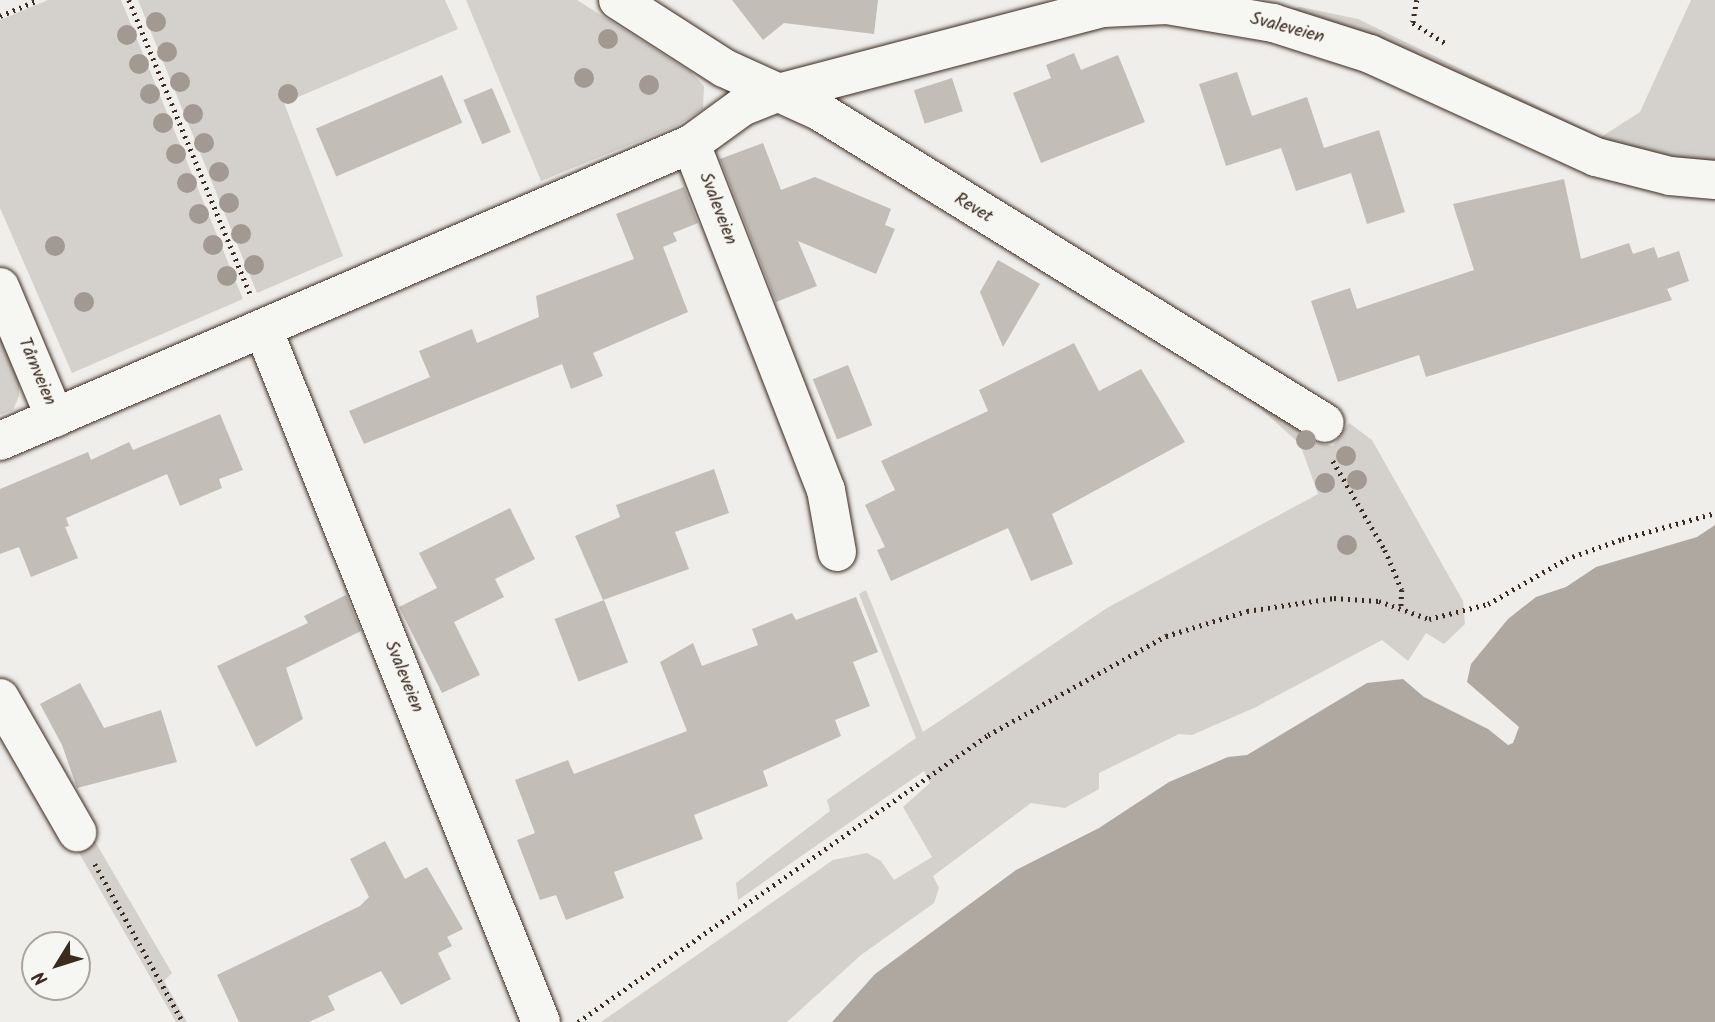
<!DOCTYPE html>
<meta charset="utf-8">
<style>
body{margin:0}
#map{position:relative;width:1715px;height:1022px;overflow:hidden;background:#efeeea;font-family:Kalam,sans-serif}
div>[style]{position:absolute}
.green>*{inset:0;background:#d4d1cc}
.water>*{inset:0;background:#afa8a1}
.building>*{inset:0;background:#c2bdb7;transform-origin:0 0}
.path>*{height:4.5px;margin-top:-2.25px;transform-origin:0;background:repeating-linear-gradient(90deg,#3b2a1e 0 2px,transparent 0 7px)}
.roads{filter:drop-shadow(0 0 2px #3b2a1e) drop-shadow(0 0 2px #3b2a1e)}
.minor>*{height:38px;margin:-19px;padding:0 19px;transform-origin:19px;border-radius:19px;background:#f6f6f2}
.trees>*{width:20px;height:20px;margin:-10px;border-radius:50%;background:#a19992}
span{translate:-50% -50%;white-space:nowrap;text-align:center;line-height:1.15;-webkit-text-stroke:7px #f6f6f2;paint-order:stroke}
.street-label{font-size:18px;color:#3b2a1e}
.north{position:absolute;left:21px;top:931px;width:70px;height:70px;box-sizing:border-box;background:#f6f6f2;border:2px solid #aba49d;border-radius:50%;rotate:232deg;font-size:19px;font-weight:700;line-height:28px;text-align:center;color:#3b2a1e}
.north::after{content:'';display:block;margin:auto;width:24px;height:32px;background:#3b2a1e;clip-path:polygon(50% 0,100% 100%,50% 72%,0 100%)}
</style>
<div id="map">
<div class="green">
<i style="clip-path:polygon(48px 0,121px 0,243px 299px,72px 373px,0 208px,0 20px)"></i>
<i style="clip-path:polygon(138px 0,445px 0,458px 29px,284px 103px,343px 256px,257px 293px)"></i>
<i style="clip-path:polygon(466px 0,577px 0,691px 72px,704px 86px,703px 109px,676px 126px,541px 181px)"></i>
<i style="clip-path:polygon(1691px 0,1715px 0,1715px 169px,1601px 149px,1286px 10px,1300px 7px,1358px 19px,1601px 137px,1640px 112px)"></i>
<i style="clip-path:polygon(1134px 323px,1319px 443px,1333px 446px,1349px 423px,1372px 440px,1463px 601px,1465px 624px,1444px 644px,1426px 633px,1408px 661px,1382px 640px,1254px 708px,1192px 735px,1179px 734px,1099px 773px,1099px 789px,1065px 808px,1031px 803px,933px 876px,939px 888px,934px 903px,861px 955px,787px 1022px,601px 1022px,833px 860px,867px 853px,881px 861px,894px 880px,932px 857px,903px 807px,930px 783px,924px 771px,738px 900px,736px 883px,830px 811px,827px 800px,916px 738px,859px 594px,866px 590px,923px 732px,1107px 608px,1318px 494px,1300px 444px,1253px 402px)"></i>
<i style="clip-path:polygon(0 333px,19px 378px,19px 396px,13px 410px,0 415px)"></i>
<i style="clip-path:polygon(0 679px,172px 973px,164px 981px,187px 1022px,176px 1022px,0 715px)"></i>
</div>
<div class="water">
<i style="clip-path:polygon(1715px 525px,1715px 1022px,832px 1022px,875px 974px,1016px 870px,1099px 828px,1169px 782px,1228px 757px,1247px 755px,1367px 683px,1403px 679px,1424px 697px,1488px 729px,1508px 745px,1513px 743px,1519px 727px,1467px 682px,1471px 664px,1508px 619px,1536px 597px,1566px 587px,1596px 567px,1697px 537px)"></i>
</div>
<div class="building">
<i style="clip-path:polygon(732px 0,878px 0,874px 34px,784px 23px,763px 40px)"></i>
<i style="clip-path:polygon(1074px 53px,1081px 70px,1118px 55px,1145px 122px,1041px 163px,1013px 93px,1051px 78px,1046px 65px)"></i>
<i style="clip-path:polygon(1237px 72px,1252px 116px,1307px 97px,1324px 148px,1379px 130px,1405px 212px,1367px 224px,1351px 173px,1296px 191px,1281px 148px,1226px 166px,1199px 84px)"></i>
<i style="left:442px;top:75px;width:52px;height:137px;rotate:67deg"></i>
<i style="left:952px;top:78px;width:35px;height:40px;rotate:72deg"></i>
<i style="left:492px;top:88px;width:48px;height:31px;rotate:67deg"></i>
<i style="clip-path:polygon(763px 143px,781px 190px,815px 177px,891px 209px,885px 225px,895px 229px,876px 274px,798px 241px,817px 286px,776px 302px,720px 159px)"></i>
<i style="clip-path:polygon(1564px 179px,1581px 259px,1629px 243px,1633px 254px,1654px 247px,1658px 258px,1679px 251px,1689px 281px,1667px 289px,1672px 300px,1426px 377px,1419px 355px,1338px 382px,1311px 301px,1350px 288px,1357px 309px,1474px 270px,1453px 204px)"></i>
<i style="clip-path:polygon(684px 187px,698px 223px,673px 233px,677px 241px,663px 247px,688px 312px,593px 353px,603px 376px,571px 389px,562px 364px,364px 444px,349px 411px,430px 377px,419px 351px,472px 329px,477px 343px,539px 317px,536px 296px,634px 259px,616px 214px)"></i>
<i style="clip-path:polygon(998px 260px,1040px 284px,1003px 347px,980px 292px)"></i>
<i style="clip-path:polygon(1074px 343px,1099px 391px,1141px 369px,1185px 442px,1052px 514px,1073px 564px,1031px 581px,1008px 528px,891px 581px,877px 550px,885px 547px,865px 505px,895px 490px,881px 461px,988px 411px,979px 390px)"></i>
<i style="left:848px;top:365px;width:65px;height:38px;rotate:68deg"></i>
<i style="clip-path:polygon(220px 414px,243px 470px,219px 479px,222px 488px,180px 506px,167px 474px,66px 518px,69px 526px,65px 527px,78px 558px,31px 577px,19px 547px,0 554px,0 489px,88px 452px,91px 460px,129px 442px,133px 450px)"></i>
<i style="clip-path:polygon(714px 469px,729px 513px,675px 532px,689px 569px,603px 600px,575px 536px,620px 517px,616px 505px)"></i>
<i style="clip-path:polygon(510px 508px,535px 559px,495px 579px,504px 597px,454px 622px,480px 675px,442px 693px,399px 607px,437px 588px,419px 553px)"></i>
<i style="clip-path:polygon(346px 595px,361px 631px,286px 668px,303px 719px,256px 747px,217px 666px,308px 623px,304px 616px)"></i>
<i style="clip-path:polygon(856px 597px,878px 652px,853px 662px,870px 706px,835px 720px,841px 736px,763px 771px,768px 786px,694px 815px,703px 839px,614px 872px,624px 898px,566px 920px,556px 895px,540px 900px,517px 840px,535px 833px,515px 780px,568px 760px,574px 774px,687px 731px,660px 662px,693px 643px,702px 666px,758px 645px,752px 629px,792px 613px,796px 620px)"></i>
<i style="left:604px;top:600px;width:67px;height:53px;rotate:69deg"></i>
<i style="clip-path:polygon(80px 683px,104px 728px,161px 710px,177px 762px,77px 788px,62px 745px,40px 704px)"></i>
<i style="clip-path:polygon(385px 841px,405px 879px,427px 867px,463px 929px,447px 937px,452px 946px,438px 953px,451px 979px,401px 1005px,381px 971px,328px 996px,335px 1010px,309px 1022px,239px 1022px,217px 975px,360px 906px,369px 897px,350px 859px)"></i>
</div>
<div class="path">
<i style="left:129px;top:0;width:318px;rotate:67.6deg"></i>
<i style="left:1417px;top:0;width:23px;rotate:100deg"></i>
<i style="left:1413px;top:23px;width:40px;rotate:32deg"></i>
<i style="left:0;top:16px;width:41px;rotate:-22.8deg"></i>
<i style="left:1333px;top:461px;width:103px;rotate:59.7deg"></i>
<i style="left:1385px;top:550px;width:43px;rotate:67deg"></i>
<i style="left:1402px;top:590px;width:20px;rotate:93deg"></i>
<i style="left:95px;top:864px;width:181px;rotate:60.9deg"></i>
<i style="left:578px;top:1022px;width:500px;rotate:-34.99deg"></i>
<i style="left:988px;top:735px;width:204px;rotate:-29.1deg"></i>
<i style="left:1166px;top:636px;width:85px;rotate:-17.2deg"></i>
<i style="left:1247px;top:611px;width:88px;rotate:-8.5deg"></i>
<i style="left:1334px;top:598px;width:45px;rotate:3.8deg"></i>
<i style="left:1379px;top:601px;width:53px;rotate:19.8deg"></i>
<i style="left:1429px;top:619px;width:61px;rotate:-14.3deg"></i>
<i style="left:1488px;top:604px;width:90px;rotate:-30deg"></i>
<i style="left:1566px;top:559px;width:59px;rotate:-19.7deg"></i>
<i style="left:1622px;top:539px;width:97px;rotate:-15.6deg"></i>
</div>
<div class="roads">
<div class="minor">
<i style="left:618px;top:0;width:126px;rotate:32.7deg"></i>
<i style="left:724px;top:68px;width:104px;rotate:24.4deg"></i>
<i style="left:819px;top:111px;width:594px;rotate:31.66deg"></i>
<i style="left:691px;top:144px;width:371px;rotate:68.7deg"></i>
<i style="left:826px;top:490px;width:63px;rotate:79.9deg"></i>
<i style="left:0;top:287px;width:142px;rotate:67.2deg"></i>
<i style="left:264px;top:331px;width:744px;rotate:68.16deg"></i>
<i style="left:0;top:441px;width:752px;rotate:-23.26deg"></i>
<i style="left:691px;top:144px;width:63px;rotate:-36deg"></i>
<i style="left:742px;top:107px;width:35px;rotate:-22deg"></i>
<i style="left:775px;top:94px;width:339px;rotate:-14.7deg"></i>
<i style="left:1103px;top:8px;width:64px;rotate:-2.7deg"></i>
<i style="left:1167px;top:5px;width:108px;rotate:9.6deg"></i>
<i style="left:1273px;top:23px;width:102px;rotate:17.7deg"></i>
<i style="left:1370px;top:54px;width:248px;rotate:24.5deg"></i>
<i style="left:1596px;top:157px;width:76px;rotate:14.4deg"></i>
<i style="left:1670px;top:176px;width:45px;rotate:5.1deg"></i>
<i style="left:0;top:698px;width:155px;rotate:60.1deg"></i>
</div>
</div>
<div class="trees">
<i style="left:156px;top:22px"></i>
<i style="left:127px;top:35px"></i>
<i style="left:608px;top:39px"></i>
<i style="left:167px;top:52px"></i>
<i style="left:139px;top:64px"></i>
<i style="left:584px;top:78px"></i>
<i style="left:180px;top:82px"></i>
<i style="left:649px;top:85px"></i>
<i style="left:150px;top:94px"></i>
<i style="left:288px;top:94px"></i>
<i style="left:193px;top:114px"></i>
<i style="left:163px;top:123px"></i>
<i style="left:204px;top:143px"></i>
<i style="left:176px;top:154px"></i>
<i style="left:219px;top:172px"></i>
<i style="left:187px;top:183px"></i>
<i style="left:229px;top:203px"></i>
<i style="left:199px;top:214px"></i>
<i style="left:241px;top:234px"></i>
<i style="left:213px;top:245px"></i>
<i style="left:55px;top:246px"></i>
<i style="left:254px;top:265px"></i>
<i style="left:227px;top:276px"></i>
<i style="left:84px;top:302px"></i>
<i style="left:1306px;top:440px"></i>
<i style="left:1346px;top:456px"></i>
<i style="left:1357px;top:480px"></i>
<i style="left:1325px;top:483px"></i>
<i style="left:1347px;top:545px"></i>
</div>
<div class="street-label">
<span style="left:1287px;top:29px;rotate:15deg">Svaleveien</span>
<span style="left:717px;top:209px;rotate:69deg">Svaleveien</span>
<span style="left:973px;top:209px;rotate:31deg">Revet</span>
<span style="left:36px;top:372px;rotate:67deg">Tårnveien</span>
<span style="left:403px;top:677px;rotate:68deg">Svaleveien</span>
</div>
<div class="north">N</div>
</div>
